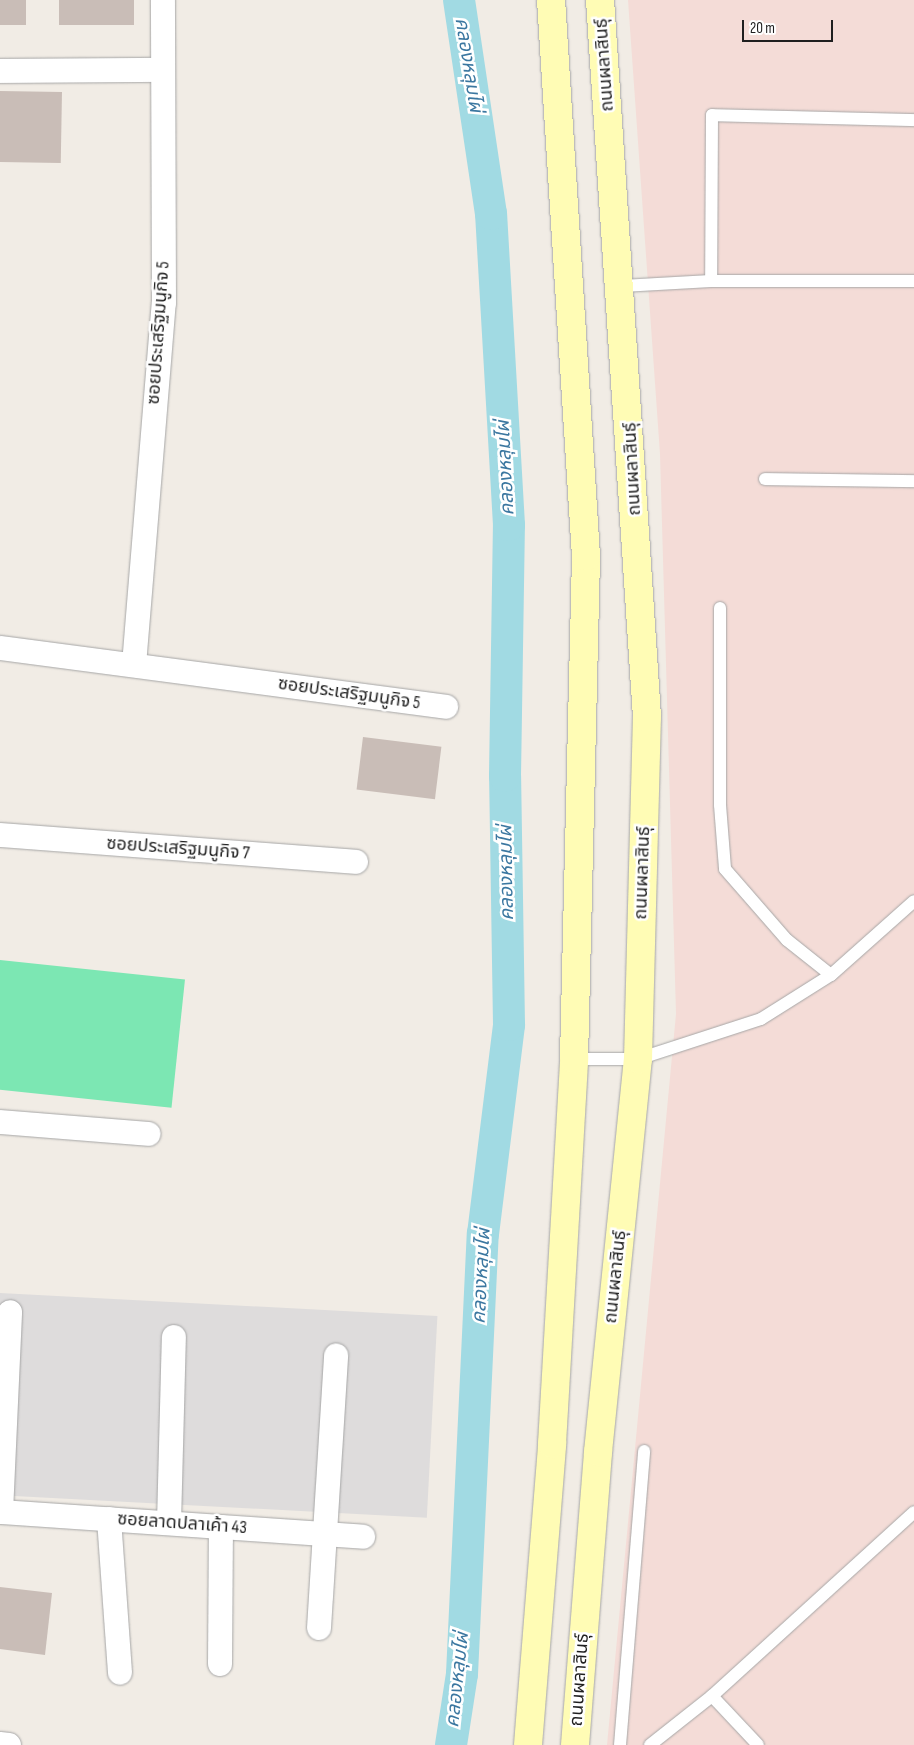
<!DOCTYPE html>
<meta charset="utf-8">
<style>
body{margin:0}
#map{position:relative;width:914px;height:1745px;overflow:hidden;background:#f1ece5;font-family:"Sofia Sans Condensed","Noto Sans Thai",sans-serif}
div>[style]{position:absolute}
.residential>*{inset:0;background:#dedcdc;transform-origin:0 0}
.military>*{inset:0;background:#f4dcd7}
.pitch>*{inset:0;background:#7ce7b3;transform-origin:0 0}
.canal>*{height:32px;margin:-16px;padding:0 16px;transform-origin:16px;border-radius:16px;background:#a1dae3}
.building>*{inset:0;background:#c9bdb7;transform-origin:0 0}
.roads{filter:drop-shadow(0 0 1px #a6a6a6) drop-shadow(0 0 1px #a6a6a6)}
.lane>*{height:12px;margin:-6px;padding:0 6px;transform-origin:6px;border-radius:6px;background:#fff}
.street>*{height:24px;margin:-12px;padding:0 12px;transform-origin:12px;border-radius:12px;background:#fff}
.secondary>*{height:28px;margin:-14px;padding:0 14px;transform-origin:14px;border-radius:14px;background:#fffcb5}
span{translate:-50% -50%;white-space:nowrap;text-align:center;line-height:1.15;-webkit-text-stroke:5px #fff;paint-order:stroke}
.street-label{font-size:18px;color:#1f1f1f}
.water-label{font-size:19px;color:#3b77a0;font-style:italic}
.scale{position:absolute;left:742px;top:20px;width:91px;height:22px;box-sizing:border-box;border:2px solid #1f1f1f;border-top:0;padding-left:6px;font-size:15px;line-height:18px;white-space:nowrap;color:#1f1f1f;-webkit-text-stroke:4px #fff;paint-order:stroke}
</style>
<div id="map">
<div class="residential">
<i style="left:0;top:1293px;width:438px;height:202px;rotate:3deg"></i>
</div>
<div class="military">
<i style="clip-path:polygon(628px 0,914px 0,914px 1745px,607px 1745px,676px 1014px,660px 454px)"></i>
</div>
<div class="pitch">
<i style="left:0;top:960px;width:186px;height:129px;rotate:6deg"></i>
</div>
<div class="canal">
<i style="left:451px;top:1745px;width:72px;rotate:-81.2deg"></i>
<i style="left:462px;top:1674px;width:441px;rotate:-87.3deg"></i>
<i style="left:483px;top:1234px;width:211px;rotate:-82.9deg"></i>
<i style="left:509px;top:1025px;width:249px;rotate:-90.9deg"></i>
<i style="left:505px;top:776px;width:251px;rotate:-89.1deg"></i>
<i style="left:509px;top:525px;width:312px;rotate:-93.3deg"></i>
<i style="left:491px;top:214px;width:216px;rotate:-98.5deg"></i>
</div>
<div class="building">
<i style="left:0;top:0;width:26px;height:25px"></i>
<i style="left:59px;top:0;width:75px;height:25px"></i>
<i style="left:0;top:91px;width:62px;height:71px;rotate:1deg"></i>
<i style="left:363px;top:737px;width:79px;height:53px;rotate:7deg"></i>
<i style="clip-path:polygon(0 1587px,52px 1593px,45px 1655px,0 1649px)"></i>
</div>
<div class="roads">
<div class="lane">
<i style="left:914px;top:120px;width:202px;rotate:-178.6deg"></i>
<i style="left:712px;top:115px;width:166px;rotate:90.3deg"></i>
<i style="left:711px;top:281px;width:203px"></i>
<i style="left:622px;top:286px;width:89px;rotate:-3.2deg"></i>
<i style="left:765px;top:479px;width:149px;rotate:0.8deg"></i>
<i style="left:720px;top:608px;width:197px;rotate:90deg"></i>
<i style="left:720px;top:805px;width:64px;rotate:85.5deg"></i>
<i style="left:725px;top:869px;width:94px;rotate:48.9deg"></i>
<i style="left:787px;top:940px;width:56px;rotate:38.5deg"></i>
<i style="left:574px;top:1059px;width:64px"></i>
<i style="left:638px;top:1059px;width:129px;rotate:-18deg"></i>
<i style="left:761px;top:1019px;width:83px;rotate:-32.2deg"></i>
<i style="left:831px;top:975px;width:111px;rotate:-41.7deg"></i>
<i style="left:712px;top:1696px;width:67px;rotate:46.8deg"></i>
<i style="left:620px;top:1745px;width:295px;rotate:-85.3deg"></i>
<i style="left:650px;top:1745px;width:79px;rotate:-38.3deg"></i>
<i style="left:712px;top:1696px;width:273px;rotate:-42.3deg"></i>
</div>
<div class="street">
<i style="left:0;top:71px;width:162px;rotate:-0.4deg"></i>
<i style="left:0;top:648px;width:450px;rotate:7.5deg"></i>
<i style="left:134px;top:665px;width:363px;rotate:-85.3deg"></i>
<i style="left:164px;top:303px;width:303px;rotate:-90.2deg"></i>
<i style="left:0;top:835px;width:357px;rotate:4.3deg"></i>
<i style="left:0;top:1122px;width:149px;rotate:4.6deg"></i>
<i style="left:0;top:1512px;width:364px;rotate:3.9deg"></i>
<i style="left:1px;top:1512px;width:200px;rotate:-87.4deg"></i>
<i style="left:109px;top:1519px;width:154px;rotate:85.9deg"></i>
<i style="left:169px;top:1523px;width:186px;rotate:-88.5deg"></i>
<i style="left:319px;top:1628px;width:273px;rotate:-86.4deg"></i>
<i style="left:220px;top:1664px;width:137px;rotate:-89.6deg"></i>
<i style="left:0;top:1744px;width:9px;rotate:6deg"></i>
</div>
<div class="secondary">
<i style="left:528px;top:1745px;width:302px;rotate:-85.4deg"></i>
<i style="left:552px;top:1444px;width:386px;rotate:-86.7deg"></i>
<i style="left:574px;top:1059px;width:503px;rotate:-88.63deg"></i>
<i style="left:586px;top:556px;width:557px;rotate:-93.6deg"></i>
<i style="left:575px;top:1745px;width:294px;rotate:-85.5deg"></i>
<i style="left:598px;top:1452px;width:395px;rotate:-84.2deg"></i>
<i style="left:638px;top:1059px;width:342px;rotate:-88.5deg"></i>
<i style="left:647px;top:717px;width:719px;rotate:-93.75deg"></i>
</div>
</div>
<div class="street-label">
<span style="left:605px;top:65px;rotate:-94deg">ถนนผลาสินธุ์</span>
<span style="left:159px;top:333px;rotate:-86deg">ซอยประเสริฐมนูกิจ 5</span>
<span style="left:633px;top:469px;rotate:-93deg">ถนนผลาสินธุ์</span>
<span style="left:349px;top:694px;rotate:8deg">ซอยประเสริฐมนูกิจ 5</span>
<span style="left:178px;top:849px;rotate:4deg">ซอยประเสริฐมนูกิจ 7</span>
<span style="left:643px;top:873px;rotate:-88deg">ถนนผลาสินธุ์</span>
<span style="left:616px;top:1277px;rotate:-84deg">ถนนผลาสินธุ์</span>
<span style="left:182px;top:1524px;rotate:4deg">ซอยลาดปลาเค้า 43</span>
<span style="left:580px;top:1680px;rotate:-86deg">ถนนผลาสินธุ์</span>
</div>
<div class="water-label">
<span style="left:468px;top:65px;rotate:81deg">คลองหลุมไผ่</span>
<span style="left:506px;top:468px;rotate:-93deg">คลองหลุมไผ่</span>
<span style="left:507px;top:873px;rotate:-91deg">คลองหลุมไผ่</span>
<span style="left:482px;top:1276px;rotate:-87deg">คลองหลุมไผ่</span>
<span style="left:458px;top:1680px;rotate:-84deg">คลองหลุมไผ่</span>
</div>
<div class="scale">20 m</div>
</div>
